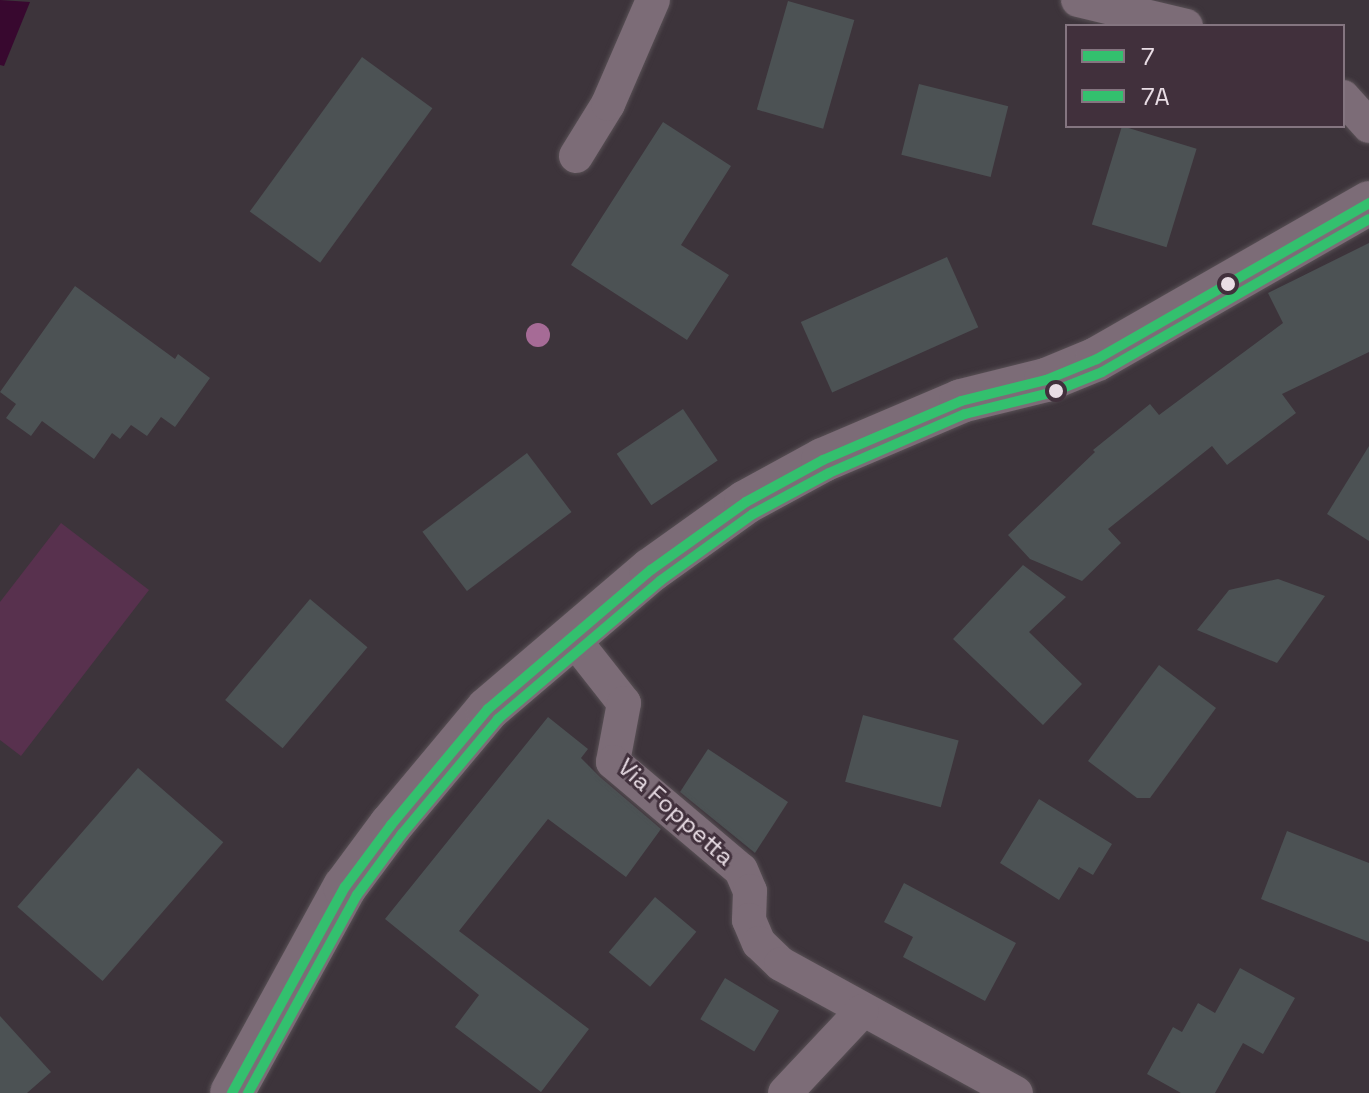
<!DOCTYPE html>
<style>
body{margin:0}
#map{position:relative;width:1369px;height:1093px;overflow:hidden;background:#3d343b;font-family:"Space Grotesk",sans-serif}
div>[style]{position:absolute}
.green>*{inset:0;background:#58314e}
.water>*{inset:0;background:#38082f}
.building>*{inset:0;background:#4c5254;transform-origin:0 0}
.roads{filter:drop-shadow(0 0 2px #585055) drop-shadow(0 0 2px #585055)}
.minor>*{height:34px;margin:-17px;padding:0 17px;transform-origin:17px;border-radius:17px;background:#7c6c77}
.tertiary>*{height:44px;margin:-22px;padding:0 22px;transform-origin:22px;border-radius:22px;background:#7c6c77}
.bus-1>*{height:10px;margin:-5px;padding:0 5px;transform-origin:5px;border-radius:5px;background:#33c06e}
.bus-2>*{height:10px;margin:-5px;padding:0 5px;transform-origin:5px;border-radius:5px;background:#33c06e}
.trees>*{width:24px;height:24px;margin:-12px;border-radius:50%;background:#a66b96}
.dots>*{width:22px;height:22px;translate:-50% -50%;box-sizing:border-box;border:4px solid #41303c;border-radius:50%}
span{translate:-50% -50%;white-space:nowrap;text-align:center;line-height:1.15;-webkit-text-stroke:6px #41303c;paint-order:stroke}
.street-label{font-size:24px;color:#e9dde5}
.legend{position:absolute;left:1065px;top:24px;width:280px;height:104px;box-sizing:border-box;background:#41303c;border:2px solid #847580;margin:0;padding:10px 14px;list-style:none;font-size:24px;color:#e9dde5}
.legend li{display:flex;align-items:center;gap:16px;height:40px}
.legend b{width:40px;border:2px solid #847580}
</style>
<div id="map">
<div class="green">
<i style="clip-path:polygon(61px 523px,149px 590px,21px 756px,0 740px,0 602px)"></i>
</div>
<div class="water">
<i style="clip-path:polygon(0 0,30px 2px,4px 66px,0 65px)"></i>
</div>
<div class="building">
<i style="left:788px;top:1px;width:69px;height:113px;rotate:16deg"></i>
<i style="left:362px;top:57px;width:87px;height:191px;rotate:36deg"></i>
<i style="left:919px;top:84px;width:92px;height:73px;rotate:14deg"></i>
<i style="clip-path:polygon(663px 122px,731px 166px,681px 245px,729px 275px,687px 340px,571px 265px)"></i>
<i style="left:1122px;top:126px;width:78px;height:103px;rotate:17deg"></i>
<i style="clip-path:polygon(1369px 243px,1369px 352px,1282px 394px,1296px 413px,1227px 465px,1212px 446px,1108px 529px,1121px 543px,1082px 581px,1030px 559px,1008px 535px,1095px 452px,1093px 450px,1150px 404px,1159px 415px,1283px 323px,1268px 293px)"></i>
<i style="left:947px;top:257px;width:77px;height:160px;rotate:66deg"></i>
<i style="clip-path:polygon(75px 286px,175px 359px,178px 354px,210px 378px,175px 427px,161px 417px,147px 436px,131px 425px,120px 439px,112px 433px,94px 459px,42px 421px,31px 436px,6px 418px,16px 404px,0 392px)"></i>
<i style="left:683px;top:409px;width:62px;height:80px;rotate:56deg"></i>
<i style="clip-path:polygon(1369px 446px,1369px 541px,1327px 514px)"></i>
<i style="left:527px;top:453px;width:74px;height:131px;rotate:53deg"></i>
<i style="clip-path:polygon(1023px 565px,1066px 597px,1029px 632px,1082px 684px,1043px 725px,953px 639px)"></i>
<i style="clip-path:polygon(1278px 579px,1325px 596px,1277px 663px,1197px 630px,1229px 590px)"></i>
<i style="left:310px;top:599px;width:75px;height:132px;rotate:40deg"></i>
<i style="clip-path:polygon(1159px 665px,1216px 708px,1150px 798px,1137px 798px,1088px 761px)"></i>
<i style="left:863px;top:715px;width:99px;height:69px;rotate:15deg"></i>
<i style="clip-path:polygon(548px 717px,588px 749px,581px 758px,600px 777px,661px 829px,626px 877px,548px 819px,459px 931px,589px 1029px,541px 1092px,455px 1027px,479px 995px,385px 919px)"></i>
<i style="clip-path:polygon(708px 749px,788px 802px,755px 853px,680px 792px)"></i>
<i style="left:138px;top:768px;width:113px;height:184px;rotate:41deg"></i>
<i style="clip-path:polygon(1039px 799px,1112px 844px,1093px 875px,1079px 867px,1059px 900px,1000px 863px)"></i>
<i style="clip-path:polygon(1287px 831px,1369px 863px,1369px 942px,1261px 899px)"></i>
<i style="clip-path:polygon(904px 883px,1016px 943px,985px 1001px,903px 957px,913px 937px,884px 922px)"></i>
<i style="left:655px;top:897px;width:54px;height:72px;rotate:40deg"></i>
<i style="clip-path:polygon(1240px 968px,1295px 998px,1263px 1054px,1243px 1043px,1215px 1093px,1181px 1093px,1147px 1074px,1173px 1027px,1182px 1032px,1198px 1003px,1215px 1013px)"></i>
<i style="left:725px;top:978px;width:63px;height:48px;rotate:31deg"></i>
<i style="clip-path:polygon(0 1016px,51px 1072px,27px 1093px,0 1093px)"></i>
</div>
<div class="roads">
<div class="minor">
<i style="left:1078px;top:0;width:111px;rotate:13.5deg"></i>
<i style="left:1343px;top:97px;width:39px;rotate:48deg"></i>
<i style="left:576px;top:156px;width:61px;rotate:-58.4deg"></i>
<i style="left:608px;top:104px;width:113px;rotate:-66.6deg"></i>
<i style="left:572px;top:637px;width:84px;rotate:51.8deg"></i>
<i style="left:624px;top:703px;width:60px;rotate:100.6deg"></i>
<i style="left:613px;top:762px;width:167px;rotate:40.2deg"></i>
<i style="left:741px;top:870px;width:23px;rotate:67deg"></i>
<i style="left:750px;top:891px;width:29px;rotate:92deg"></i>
<i style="left:749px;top:920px;width:25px;rotate:67deg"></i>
<i style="left:759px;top:943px;width:30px;rotate:44deg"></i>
<i style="left:781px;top:964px;width:268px;rotate:28.8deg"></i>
<i style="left:785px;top:1093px;width:112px;rotate:-46.8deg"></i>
</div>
<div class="tertiary">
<i style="left:232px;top:1093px;width:235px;rotate:-61.3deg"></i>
<i style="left:345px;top:887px;width:77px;rotate:-53.4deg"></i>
<i style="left:391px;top:825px;width:151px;rotate:-50.1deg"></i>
<i style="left:488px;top:709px;width:214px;rotate:-40.5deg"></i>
<i style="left:651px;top:570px;width:117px;rotate:-35.6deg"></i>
<i style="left:746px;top:502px;width:88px;rotate:-28.6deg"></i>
<i style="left:823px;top:460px;width:150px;rotate:-23.1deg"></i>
<i style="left:961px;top:401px;width:88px;rotate:-13.9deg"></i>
<i style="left:1046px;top:380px;width:55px;rotate:-22.4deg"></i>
<i style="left:1097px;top:359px;width:314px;rotate:-29.8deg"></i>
</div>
</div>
<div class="bus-1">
<i style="left:232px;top:1093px;width:235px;rotate:-61.3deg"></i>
<i style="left:345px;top:887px;width:77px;rotate:-53.4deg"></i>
<i style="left:391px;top:825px;width:151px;rotate:-50.1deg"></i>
<i style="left:488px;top:709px;width:214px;rotate:-40.5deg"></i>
<i style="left:651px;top:570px;width:117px;rotate:-35.6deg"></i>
<i style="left:746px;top:502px;width:88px;rotate:-28.6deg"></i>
<i style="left:823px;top:460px;width:150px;rotate:-23.1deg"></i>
<i style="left:961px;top:401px;width:88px;rotate:-13.9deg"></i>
<i style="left:1046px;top:380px;width:55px;rotate:-22.4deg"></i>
<i style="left:1097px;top:359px;width:314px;rotate:-29.8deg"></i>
</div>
<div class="bus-2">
<i style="left:248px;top:1093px;width:226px;rotate:-61.2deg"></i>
<i style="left:357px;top:895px;width:76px;rotate:-53.6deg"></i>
<i style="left:402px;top:834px;width:150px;rotate:-50.1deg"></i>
<i style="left:498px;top:719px;width:213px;rotate:-40.4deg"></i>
<i style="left:660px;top:581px;width:115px;rotate:-35.8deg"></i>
<i style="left:753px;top:514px;width:86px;rotate:-28.3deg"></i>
<i style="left:829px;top:473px;width:148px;rotate:-23.5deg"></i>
<i style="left:965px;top:414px;width:88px;rotate:-13.9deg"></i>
<i style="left:1050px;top:393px;width:56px;rotate:-22deg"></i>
<i style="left:1102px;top:372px;width:308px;rotate:-29.8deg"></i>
</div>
<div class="trees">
<i style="left:538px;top:335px"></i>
</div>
<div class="dots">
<i style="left:1228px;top:284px;background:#e9dde5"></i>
<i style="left:1056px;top:391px;background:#e9dde5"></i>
</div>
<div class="street-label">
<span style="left:676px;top:812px;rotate:42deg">Via Foppetta</span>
</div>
<ul class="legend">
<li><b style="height:10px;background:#33c06e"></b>7</li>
<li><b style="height:10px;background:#33c06e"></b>7A</li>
</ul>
</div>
